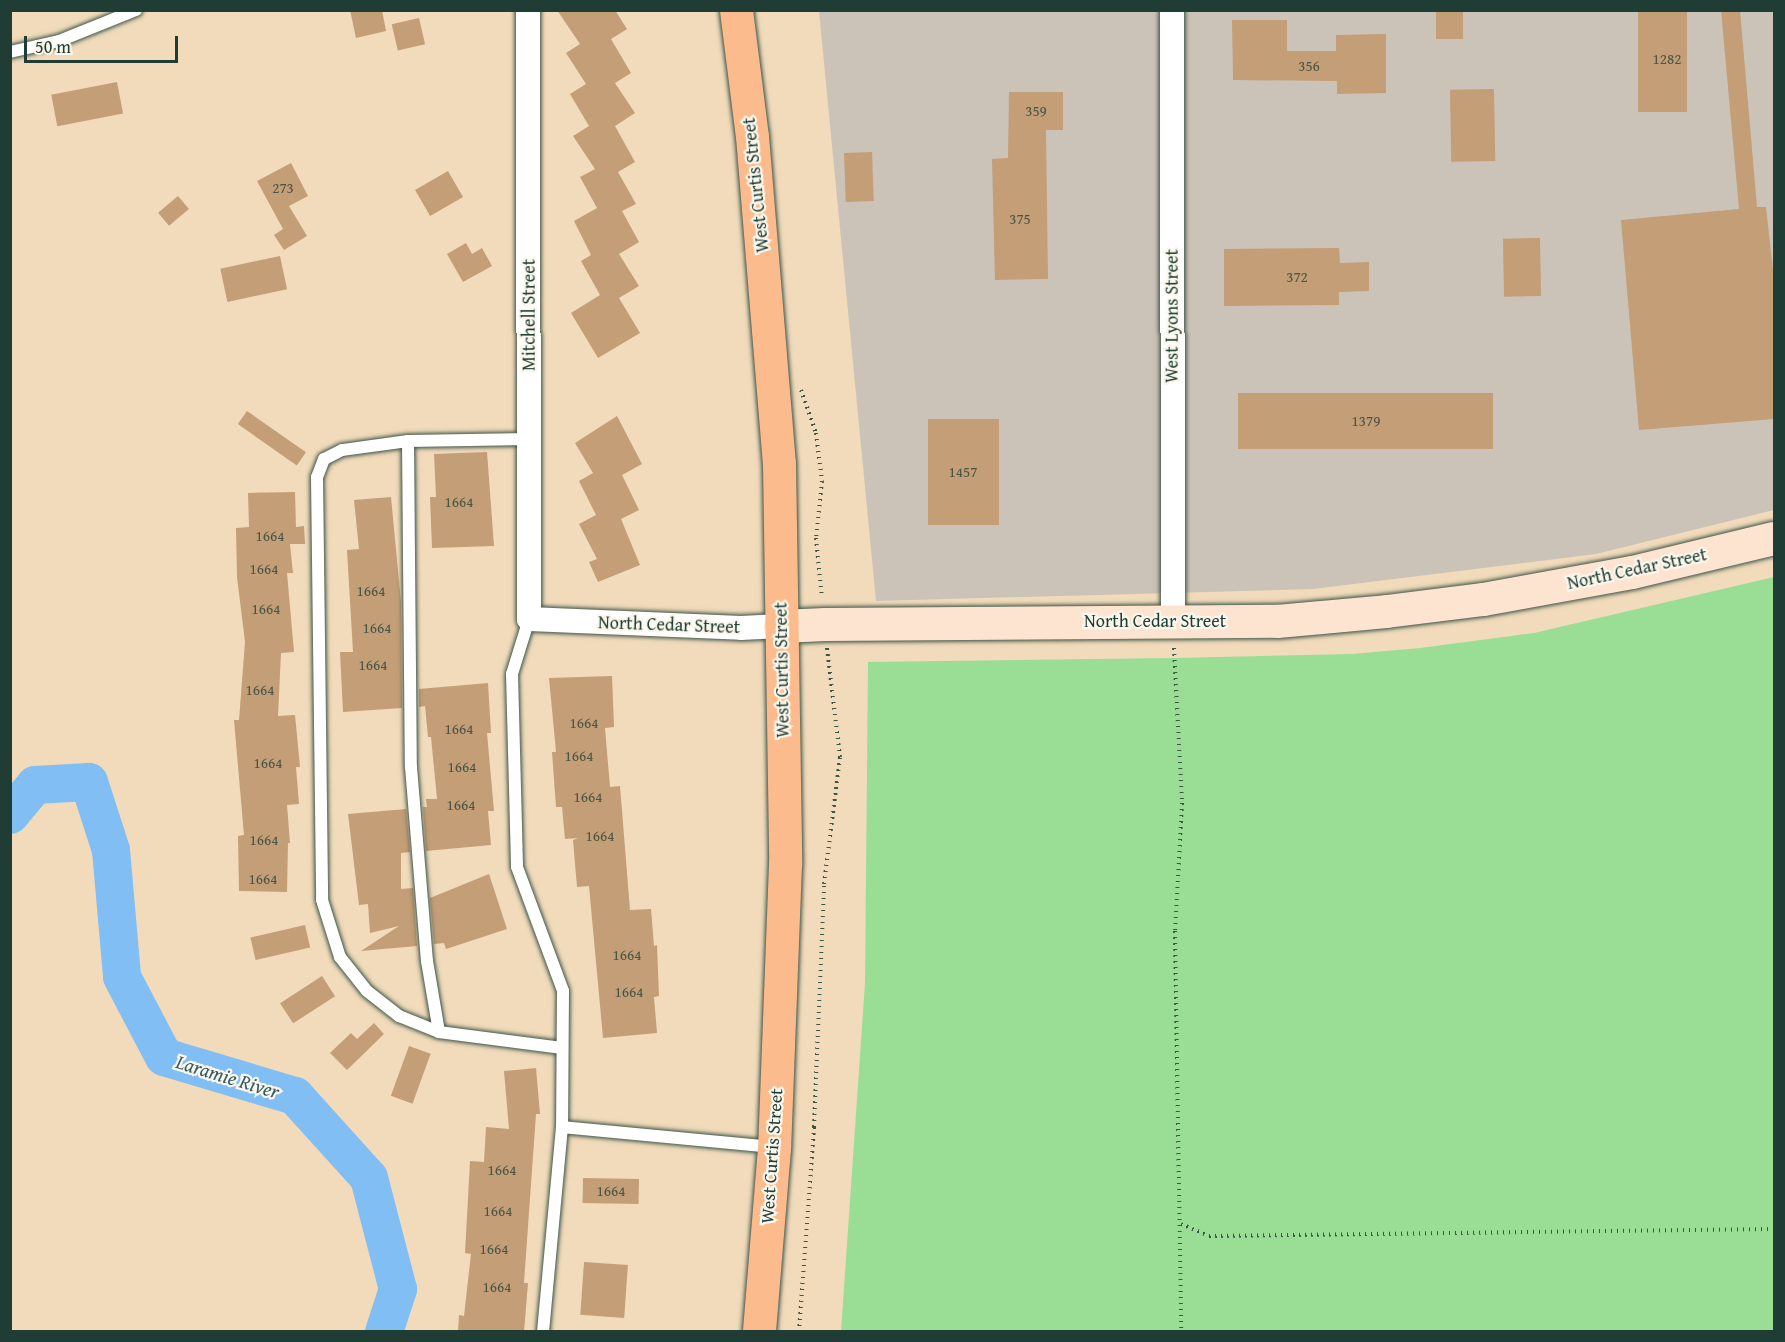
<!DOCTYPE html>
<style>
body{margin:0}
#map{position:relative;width:1785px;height:1342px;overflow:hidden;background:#f1dbbb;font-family:"Gentium Book Plus",serif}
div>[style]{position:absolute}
.industrial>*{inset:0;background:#cbc3b8}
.green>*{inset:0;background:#9ade96}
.river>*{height:38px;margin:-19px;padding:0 19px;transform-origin:19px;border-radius:19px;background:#80bef4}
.building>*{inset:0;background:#c39e76;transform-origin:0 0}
.path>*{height:4px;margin-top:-2px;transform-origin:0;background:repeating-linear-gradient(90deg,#3e5548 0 1.5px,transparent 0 6px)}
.roads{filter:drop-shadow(0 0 2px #3e5548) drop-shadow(0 0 2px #3e5548)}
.lane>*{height:12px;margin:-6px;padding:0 6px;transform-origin:6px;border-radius:6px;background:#fff}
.street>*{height:24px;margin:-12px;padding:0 12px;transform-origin:12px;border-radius:12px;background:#fff}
.secondary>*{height:33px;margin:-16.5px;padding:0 16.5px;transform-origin:16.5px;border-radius:16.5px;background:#fde4d1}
.primary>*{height:33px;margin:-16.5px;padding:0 16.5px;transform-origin:16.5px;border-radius:16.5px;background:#fbbb8d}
span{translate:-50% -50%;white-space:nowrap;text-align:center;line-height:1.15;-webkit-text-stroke:4.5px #fbf7ec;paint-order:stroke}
.number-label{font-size:15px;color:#485544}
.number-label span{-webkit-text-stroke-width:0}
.street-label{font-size:18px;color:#1f3d34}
.water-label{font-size:20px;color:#375d64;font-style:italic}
.frame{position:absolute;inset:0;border:12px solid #1f3d34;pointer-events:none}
.scale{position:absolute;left:24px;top:36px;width:154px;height:27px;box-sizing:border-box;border:3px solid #1f3d34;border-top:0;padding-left:8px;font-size:18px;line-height:21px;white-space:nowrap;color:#1f3d34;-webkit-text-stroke:4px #fbf7ec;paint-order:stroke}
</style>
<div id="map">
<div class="industrial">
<i style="clip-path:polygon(819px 11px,1774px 11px,1774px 510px,1596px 554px,1313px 589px,876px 601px)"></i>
</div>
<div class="green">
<i style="clip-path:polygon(1774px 577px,1774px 1331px,841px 1331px,865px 983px,868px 662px,1174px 658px,1352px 654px,1420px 648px,1534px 633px)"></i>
</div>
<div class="river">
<i style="left:10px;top:815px;width:39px;rotate:-50deg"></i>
<i style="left:35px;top:785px;width:54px;rotate:-3.2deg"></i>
<i style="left:89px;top:782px;width:71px;rotate:72.1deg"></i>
<i style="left:111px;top:850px;width:127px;rotate:85deg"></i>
<i style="left:122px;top:977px;width:90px;rotate:62.3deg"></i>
<i style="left:164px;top:1057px;width:137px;rotate:16.6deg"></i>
<i style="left:295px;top:1096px;width:110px;rotate:47.9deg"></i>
<i style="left:369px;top:1178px;width:115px;rotate:75.4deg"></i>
<i style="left:398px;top:1289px;width:45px;rotate:108deg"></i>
</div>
<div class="building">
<i style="clip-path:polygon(350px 10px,382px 10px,386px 31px,356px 38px)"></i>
<i style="clip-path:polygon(557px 10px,615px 10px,627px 29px,611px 39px,631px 73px,615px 83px,635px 113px,615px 126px,635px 162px,618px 172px,636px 204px,622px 211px,639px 242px,619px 254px,639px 286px,619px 298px,640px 333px,598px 358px,571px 313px,600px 295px,581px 261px,591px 255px,574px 221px,597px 208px,580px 177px,595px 169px,573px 136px,589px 126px,570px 94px,586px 84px,566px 53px,580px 44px)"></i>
<i style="left:1436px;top:10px;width:27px;height:29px"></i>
<i style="left:1638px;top:10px;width:49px;height:102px"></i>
<i style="clip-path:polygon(1721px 10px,1740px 10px,1757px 207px,1766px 207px,1774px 279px,1774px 419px,1639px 430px,1621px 220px,1739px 209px)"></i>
<i style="left:419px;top:18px;width:27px;height:28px;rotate:77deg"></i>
<i style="clip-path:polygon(1232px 20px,1287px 20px,1287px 51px,1336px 51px,1336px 35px,1386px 34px,1386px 93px,1337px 94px,1337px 81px,1233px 80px)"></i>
<i style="left:117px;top:82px;width:32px;height:67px;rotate:79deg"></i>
<i style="left:1494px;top:89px;width:72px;height:44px;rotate:89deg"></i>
<i style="clip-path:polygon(1009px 92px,1063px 92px,1063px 130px,1046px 130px,1048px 279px,995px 280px,992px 159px,1008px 158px)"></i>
<i style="left:872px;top:152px;width:49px;height:28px;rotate:88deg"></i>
<i style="clip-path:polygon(291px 163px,308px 196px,289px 206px,307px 236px,284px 250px,274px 235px,283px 229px,257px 181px)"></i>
<i style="left:448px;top:171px;width:30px;height:38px;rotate:60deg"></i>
<i style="left:178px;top:196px;width:17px;height:26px;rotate:50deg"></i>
<i style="left:1540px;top:238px;width:58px;height:37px;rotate:89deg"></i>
<i style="clip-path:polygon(466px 243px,472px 254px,482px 248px,492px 266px,463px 282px,447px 254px)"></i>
<i style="clip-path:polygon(1339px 248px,1340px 263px,1369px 262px,1369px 291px,1339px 292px,1339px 305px,1224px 306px,1224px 249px)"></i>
<i style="left:280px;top:256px;width:34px;height:61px;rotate:78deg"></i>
<i style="left:1238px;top:393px;width:255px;height:56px"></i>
<i style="left:247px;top:411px;width:72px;height:16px;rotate:35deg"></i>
<i style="clip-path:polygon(617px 416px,642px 464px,622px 475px,639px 510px,621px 519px,640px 565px,598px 582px,589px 562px,597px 559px,579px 524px,596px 515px,579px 481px,593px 473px,575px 443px)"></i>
<i style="left:928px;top:419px;width:71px;height:106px"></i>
<i style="clip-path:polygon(487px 452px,494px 546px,432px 548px,430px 497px,436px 497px,434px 454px)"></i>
<i style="clip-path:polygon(295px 492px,296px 527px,304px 526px,305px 544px,290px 544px,293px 573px,287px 573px,294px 652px,281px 653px,278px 716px,295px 715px,300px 767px,296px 767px,299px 804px,287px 805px,290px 843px,288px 843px,287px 892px,239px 891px,238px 836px,244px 835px,234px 720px,239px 720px,245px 642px,237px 577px,236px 528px,249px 527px,248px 493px)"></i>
<i style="clip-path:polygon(391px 497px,401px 602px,402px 708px,343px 712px,340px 652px,353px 652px,347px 550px,359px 549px,354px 500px)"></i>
<i style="clip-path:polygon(612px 676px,614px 727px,605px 728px,610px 787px,620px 786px,630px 910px,651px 909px,654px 946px,657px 945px,659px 996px,654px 997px,657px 1033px,603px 1038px,589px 886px,577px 887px,573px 840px,578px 838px,565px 839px,562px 807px,556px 807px,552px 752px,556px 752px,549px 678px)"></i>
<i style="clip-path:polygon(488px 683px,491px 733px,487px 733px,494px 811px,488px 811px,491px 845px,426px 851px,423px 807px,427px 807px,426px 799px,437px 799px,431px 737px,428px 737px,425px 706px,419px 707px,419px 689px)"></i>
<i style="clip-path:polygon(406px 809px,410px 852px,401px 853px,401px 889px,413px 888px,417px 946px,361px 951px,399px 926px,370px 933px,368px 904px,359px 905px,348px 814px)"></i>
<i style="clip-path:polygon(489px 874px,507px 929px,446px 949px,444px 943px,434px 944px,430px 898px)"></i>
<i style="left:305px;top:925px;width:23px;height:56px;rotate:77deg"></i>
<i style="left:322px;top:976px;width:24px;height:50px;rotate:57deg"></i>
<i style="clip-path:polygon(374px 1023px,384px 1034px,347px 1070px,330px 1053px,351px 1033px,357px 1039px)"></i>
<i style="left:409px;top:1046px;width:23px;height:53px;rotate:20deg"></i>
<i style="clip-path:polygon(536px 1068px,540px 1114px,536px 1114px,524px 1283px,528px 1283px,524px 1332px,458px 1332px,459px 1315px,464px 1316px,471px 1254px,465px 1253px,470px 1161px,484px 1162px,486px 1127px,509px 1129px,504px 1071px)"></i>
<i style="left:583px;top:1178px;width:56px;height:25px;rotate:1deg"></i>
<i style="left:584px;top:1262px;width:44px;height:53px;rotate:4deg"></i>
</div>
<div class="path">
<i style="left:801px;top:390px;width:46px;rotate:70.8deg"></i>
<i style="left:816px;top:433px;width:48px;rotate:82.9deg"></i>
<i style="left:822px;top:481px;width:57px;rotate:96deg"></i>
<i style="left:816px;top:538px;width:60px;rotate:84.3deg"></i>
<i style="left:1174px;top:648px;width:155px;rotate:87deg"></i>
<i style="left:1182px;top:803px;width:128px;rotate:93.1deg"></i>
<i style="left:1175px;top:931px;width:401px;rotate:89.1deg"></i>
<i style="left:1181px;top:1224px;width:30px;rotate:23deg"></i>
<i style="left:1209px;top:1236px;width:565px;rotate:-0.71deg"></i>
<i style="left:799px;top:1332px;width:206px;rotate:-85.8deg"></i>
<i style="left:814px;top:1127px;width:243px;rotate:-87.6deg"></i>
<i style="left:824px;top:884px;width:128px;rotate:-82.8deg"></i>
<i style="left:840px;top:757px;width:110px;rotate:-96.8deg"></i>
</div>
<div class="roads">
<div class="lane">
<i style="left:10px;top:52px;width:50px;rotate:-12.7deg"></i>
<i style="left:59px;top:41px;width:83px;rotate:-21.9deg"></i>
<i style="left:529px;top:439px;width:121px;rotate:179.1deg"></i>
<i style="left:408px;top:441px;width:67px;rotate:172.2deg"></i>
<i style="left:342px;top:450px;width:20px;rotate:153deg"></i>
<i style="left:324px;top:459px;width:19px;rotate:111deg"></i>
<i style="left:317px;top:477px;width:423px;rotate:89.3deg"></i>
<i style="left:322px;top:900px;width:60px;rotate:72.5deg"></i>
<i style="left:340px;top:957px;width:43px;rotate:51.5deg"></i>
<i style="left:367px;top:991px;width:41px;rotate:38deg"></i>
<i style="left:399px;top:1016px;width:43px;rotate:21.8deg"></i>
<i style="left:439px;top:1032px;width:124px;rotate:7.4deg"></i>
<i style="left:408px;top:441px;width:326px;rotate:89.5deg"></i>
<i style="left:411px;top:767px;width:195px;rotate:85.3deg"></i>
<i style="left:427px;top:961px;width:72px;rotate:80.4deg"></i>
<i style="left:529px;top:619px;width:58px;rotate:107.2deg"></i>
<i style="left:512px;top:674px;width:193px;rotate:88.5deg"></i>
<i style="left:517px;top:867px;width:132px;rotate:69.6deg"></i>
<i style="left:563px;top:991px;width:136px;rotate:90.4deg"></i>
<i style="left:562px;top:1127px;width:206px;rotate:95.3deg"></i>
<i style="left:562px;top:1127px;width:211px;rotate:5.4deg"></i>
</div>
<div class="street">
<i style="left:528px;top:10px;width:609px;rotate:89.91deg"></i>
<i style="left:529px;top:619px;width:212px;rotate:2.4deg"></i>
<i style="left:741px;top:628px;width:39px;rotate:-3deg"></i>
<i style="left:1172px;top:10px;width:611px;rotate:89.91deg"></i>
</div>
<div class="secondary">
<i style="left:780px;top:626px;width:45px;rotate:-2.5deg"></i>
<i style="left:825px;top:624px;width:452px;rotate:-0.4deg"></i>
<i style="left:1277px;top:621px;width:109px;rotate:-5.2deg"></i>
<i style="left:1386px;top:611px;width:98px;rotate:-7.1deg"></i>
<i style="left:1483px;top:599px;width:151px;rotate:-10.3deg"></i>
<i style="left:1632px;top:572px;width:146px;rotate:-13.5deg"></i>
</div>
<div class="primary">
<i style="left:736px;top:10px;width:127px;rotate:82.8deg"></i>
<i style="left:752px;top:136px;width:328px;rotate:85.3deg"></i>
<i style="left:779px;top:463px;width:401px;rotate:89.1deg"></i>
<i style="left:785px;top:864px;width:284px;rotate:92.2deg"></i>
<i style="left:774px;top:1148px;width:185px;rotate:94.7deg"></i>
</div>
</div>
<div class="number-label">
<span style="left:1667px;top:59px">1282</span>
<span style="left:1309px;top:66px">356</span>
<span style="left:1036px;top:111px">359</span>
<span style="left:283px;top:188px">273</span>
<span style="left:1020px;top:219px">375</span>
<span style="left:1297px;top:277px">372</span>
<span style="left:1366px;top:421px">1379</span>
<span style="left:963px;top:472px">1457</span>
<span style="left:459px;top:502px">1664</span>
<span style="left:270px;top:536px">1664</span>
<span style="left:264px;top:569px">1664</span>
<span style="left:371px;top:591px">1664</span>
<span style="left:266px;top:609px">1664</span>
<span style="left:377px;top:628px">1664</span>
<span style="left:373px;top:665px">1664</span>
<span style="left:260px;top:690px">1664</span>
<span style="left:584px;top:723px">1664</span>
<span style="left:459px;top:729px">1664</span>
<span style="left:579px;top:756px">1664</span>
<span style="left:268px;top:763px">1664</span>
<span style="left:462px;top:767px">1664</span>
<span style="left:588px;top:797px">1664</span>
<span style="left:461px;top:805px">1664</span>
<span style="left:600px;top:836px">1664</span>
<span style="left:264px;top:840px">1664</span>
<span style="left:263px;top:879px">1664</span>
<span style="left:627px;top:955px">1664</span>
<span style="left:629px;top:992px">1664</span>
<span style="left:502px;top:1170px">1664</span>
<span style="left:611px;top:1191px">1664</span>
<span style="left:498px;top:1211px">1664</span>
<span style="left:494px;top:1249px">1664</span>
<span style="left:497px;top:1287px">1664</span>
</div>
<div class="street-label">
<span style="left:756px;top:185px;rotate:-96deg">West Curtis Street</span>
<span style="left:529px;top:315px;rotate:-90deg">Mitchell Street</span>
<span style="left:1172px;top:316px;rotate:-90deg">West Lyons Street</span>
<span style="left:1637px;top:569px;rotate:-12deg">North Cedar Street</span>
<span style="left:1155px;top:621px">North Cedar Street</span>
<span style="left:669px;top:625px;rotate:2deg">North Cedar Street</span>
<span style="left:782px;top:670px;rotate:-91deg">West Curtis Street</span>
<span style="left:772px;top:1156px;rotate:-86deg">West Curtis Street</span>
</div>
<div class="water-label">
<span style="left:228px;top:1076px;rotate:17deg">Laramie River</span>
</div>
<div class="frame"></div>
<div class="scale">50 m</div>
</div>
